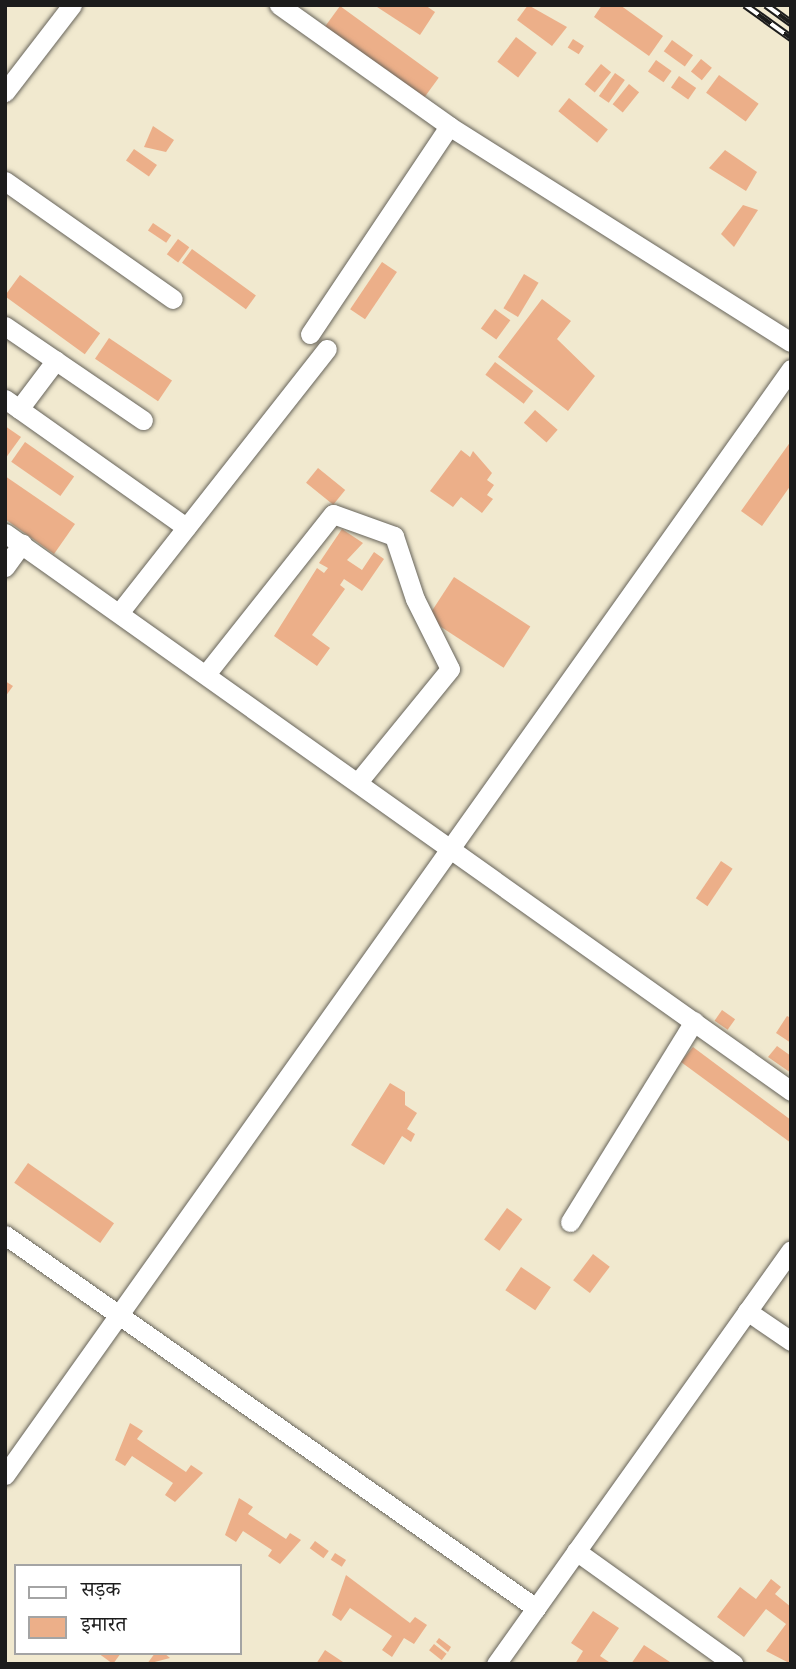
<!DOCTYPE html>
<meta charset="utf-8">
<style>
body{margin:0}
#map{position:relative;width:796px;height:1669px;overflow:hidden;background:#f1e9cf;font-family:"IM FELL Double Pica","Noto Serif Devanagari",serif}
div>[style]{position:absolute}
.building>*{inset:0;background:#ecaf89;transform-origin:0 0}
.roads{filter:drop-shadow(0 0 2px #67645b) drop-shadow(0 0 2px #67645b)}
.minor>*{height:19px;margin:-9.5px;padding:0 9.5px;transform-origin:9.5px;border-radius:9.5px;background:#fff}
.rail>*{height:8px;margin-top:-4px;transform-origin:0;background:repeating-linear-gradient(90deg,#fff 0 16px,#1c1c1c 0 32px);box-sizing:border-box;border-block:2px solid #1c1c1c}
span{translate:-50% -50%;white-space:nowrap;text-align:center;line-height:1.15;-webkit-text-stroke:5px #fff;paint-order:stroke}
.frame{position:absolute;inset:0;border:7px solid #1c1c1c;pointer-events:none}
.legend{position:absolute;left:14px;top:1564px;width:228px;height:91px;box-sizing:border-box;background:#fff;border:2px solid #a4a4a4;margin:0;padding:9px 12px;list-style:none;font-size:21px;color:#1c1c1c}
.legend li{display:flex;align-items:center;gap:14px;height:35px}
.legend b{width:35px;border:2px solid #a4a4a4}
</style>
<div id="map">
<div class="building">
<i style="clip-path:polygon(374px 5px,425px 5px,435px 12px,420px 35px)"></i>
<i style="clip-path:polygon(528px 5px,567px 27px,552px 46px,517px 20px)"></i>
<i style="clip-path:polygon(602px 5px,620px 5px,663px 36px,649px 56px,594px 17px)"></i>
<i style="left:340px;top:6px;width:122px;height:27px;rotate:36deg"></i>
<i style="left:516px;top:37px;width:26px;height:31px;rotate:37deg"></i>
<i style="left:573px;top:39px;width:13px;height:10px;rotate:32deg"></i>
<i style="left:672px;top:40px;width:26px;height:14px;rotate:36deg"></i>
<i style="left:701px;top:59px;width:14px;height:16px;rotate:39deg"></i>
<i style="left:656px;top:60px;width:19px;height:14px;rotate:35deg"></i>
<i style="left:601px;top:64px;width:13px;height:26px;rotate:39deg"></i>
<i style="left:615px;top:73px;width:12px;height:28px;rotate:35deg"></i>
<i style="left:719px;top:75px;width:49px;height:22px;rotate:36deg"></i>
<i style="left:679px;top:76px;width:21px;height:14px;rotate:35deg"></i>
<i style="left:629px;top:84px;width:13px;height:26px;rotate:39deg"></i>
<i style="left:569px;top:98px;width:50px;height:17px;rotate:39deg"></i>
<i style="clip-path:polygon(153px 126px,174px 140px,166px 152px,144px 147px)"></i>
<i style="left:134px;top:149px;width:28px;height:14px;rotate:35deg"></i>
<i style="clip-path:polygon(725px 150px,757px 172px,746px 191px,709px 168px)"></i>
<i style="clip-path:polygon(743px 205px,758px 210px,734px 247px,721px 234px)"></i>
<i style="left:153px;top:223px;width:22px;height:9px;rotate:34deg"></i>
<i style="left:178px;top:239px;width:14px;height:19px;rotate:36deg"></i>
<i style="left:192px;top:249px;width:79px;height:17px;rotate:36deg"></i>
<i style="left:382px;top:262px;width:18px;height:57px;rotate:34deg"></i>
<i style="left:524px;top:274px;width:17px;height:40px;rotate:31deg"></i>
<i style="left:20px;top:275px;width:99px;height:26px;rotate:36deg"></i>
<i style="clip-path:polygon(542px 299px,571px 321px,557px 339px,595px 376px,568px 411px,498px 357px)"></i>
<i style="left:495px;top:309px;width:19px;height:24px;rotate:36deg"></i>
<i style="left:109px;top:338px;width:76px;height:25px;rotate:34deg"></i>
<i style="left:495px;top:362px;width:48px;height:16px;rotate:37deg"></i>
<i style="left:535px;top:410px;width:30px;height:17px;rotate:41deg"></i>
<i style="clip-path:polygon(5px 426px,21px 437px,5px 459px)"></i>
<i style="clip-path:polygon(791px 441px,791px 485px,762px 526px,741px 511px)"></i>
<i style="left:25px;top:442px;width:60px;height:24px;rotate:35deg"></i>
<i style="clip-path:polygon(461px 450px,470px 457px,473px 451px,492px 473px,487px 480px,494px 485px,487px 495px,493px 499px,482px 513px,461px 497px,453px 507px,430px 491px)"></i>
<i style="left:318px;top:468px;width:35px;height:19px;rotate:39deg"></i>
<i style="clip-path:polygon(5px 476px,75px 524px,54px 554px,5px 519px)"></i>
<i style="clip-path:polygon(342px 529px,363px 543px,347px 560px,362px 570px,374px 552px,384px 559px,362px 591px,344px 579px,340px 585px,345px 589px,312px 635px,330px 648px,317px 666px,274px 636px,317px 568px,324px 573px,328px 568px,319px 563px)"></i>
<i style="left:454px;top:577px;width:91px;height:49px;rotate:33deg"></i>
<i style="clip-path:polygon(5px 681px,13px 686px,5px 697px)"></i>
<i style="left:721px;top:861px;width:14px;height:45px;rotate:34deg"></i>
<i style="left:722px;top:1010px;width:16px;height:13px;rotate:35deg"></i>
<i style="clip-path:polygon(787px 1016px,791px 1018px,791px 1043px,776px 1033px)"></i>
<i style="clip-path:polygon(777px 1046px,791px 1056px,791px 1073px,768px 1057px)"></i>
<i style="clip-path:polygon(693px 1047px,791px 1120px,791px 1143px,681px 1062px)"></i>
<i style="clip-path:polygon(390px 1083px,405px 1092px,405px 1105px,417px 1113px,407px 1129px,415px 1134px,411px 1142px,402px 1136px,384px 1165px,351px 1145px)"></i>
<i style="left:28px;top:1163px;width:105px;height:24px;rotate:35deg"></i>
<i style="left:507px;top:1208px;width:19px;height:39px;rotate:36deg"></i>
<i style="left:593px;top:1254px;width:21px;height:33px;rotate:37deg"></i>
<i style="left:521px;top:1267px;width:36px;height:28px;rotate:34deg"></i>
<i style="clip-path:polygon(130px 1423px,143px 1431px,137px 1439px,186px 1472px,191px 1465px,203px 1473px,175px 1502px,165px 1495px,173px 1483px,132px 1456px,125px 1466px,115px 1460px)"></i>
<i style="clip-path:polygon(239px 1498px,253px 1507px,248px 1514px,286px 1539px,290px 1533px,301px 1540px,280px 1564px,268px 1556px,272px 1550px,243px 1531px,236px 1542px,225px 1535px)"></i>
<i style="left:315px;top:1541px;width:17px;height:9px;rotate:36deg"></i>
<i style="left:335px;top:1553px;width:13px;height:8px;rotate:32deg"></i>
<i style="clip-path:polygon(346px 1575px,410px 1623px,415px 1617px,427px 1625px,414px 1644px,404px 1638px,392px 1657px,382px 1650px,392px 1636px,350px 1608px,341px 1621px,332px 1615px)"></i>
<i style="clip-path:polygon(771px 1579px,781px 1587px,775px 1594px,791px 1607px,791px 1664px,766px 1651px,786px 1624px,766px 1609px,744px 1637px,717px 1617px,740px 1587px,756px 1599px)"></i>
<i style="clip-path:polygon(593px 1611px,619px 1628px,600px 1656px,612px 1664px,575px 1664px,583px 1651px,571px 1643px)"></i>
<i style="clip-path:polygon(439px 1638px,451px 1647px,448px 1652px,436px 1642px)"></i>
<i style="left:434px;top:1644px;width:16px;height:8px;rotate:38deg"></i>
<i style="clip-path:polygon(644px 1645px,670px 1662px,668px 1664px,631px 1664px)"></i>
<i style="clip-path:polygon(325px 1650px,346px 1664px,316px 1664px)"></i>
<i style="clip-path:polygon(98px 1653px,121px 1653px,113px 1664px)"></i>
<i style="clip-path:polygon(155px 1653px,164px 1653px,170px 1658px,147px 1664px)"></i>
</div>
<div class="roads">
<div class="minor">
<i style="left:279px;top:5px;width:209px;rotate:35.4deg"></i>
<i style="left:449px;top:126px;width:404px;rotate:32.3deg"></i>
<i style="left:5px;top:92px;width:110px;rotate:-52.4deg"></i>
<i style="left:5px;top:181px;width:205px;rotate:35.1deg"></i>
<i style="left:5px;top:326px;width:167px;rotate:34.3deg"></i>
<i style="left:310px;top:334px;width:250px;rotate:-56.2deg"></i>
<i style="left:5px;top:399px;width:222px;rotate:35.3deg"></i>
<i style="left:19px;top:409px;width:61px;rotate:-52.9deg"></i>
<i style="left:5px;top:533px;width:964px;rotate:35.37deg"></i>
<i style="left:5px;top:567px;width:29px;rotate:-54deg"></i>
<i style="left:119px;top:613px;width:336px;rotate:-51.8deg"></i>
<i style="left:206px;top:674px;width:204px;rotate:-51.6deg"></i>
<i style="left:333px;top:514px;width:65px;rotate:19.8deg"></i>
<i style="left:394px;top:536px;width:66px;rotate:71.6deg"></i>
<i style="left:415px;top:599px;width:78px;rotate:63.4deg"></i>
<i style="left:450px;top:669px;width:146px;rotate:129.2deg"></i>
<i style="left:570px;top:1222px;width:236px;rotate:-58.3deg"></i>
<i style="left:5px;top:1235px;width:649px;rotate:35.09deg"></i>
<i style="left:747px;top:1311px;width:53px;rotate:34.3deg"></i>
<i style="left:5px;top:1475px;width:1357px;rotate:-54.6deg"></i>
<i style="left:576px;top:1551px;width:194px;rotate:35.6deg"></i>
<i style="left:496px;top:1664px;width:508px;rotate:-54.53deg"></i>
</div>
</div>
<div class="rail">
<i style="left:745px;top:5px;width:57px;rotate:35.7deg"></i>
<i style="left:766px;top:5px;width:31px;rotate:36deg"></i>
</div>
<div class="frame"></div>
<ul class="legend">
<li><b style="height:9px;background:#fff"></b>सड़क</li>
<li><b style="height:19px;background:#ecaf89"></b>इमारत</li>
</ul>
</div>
